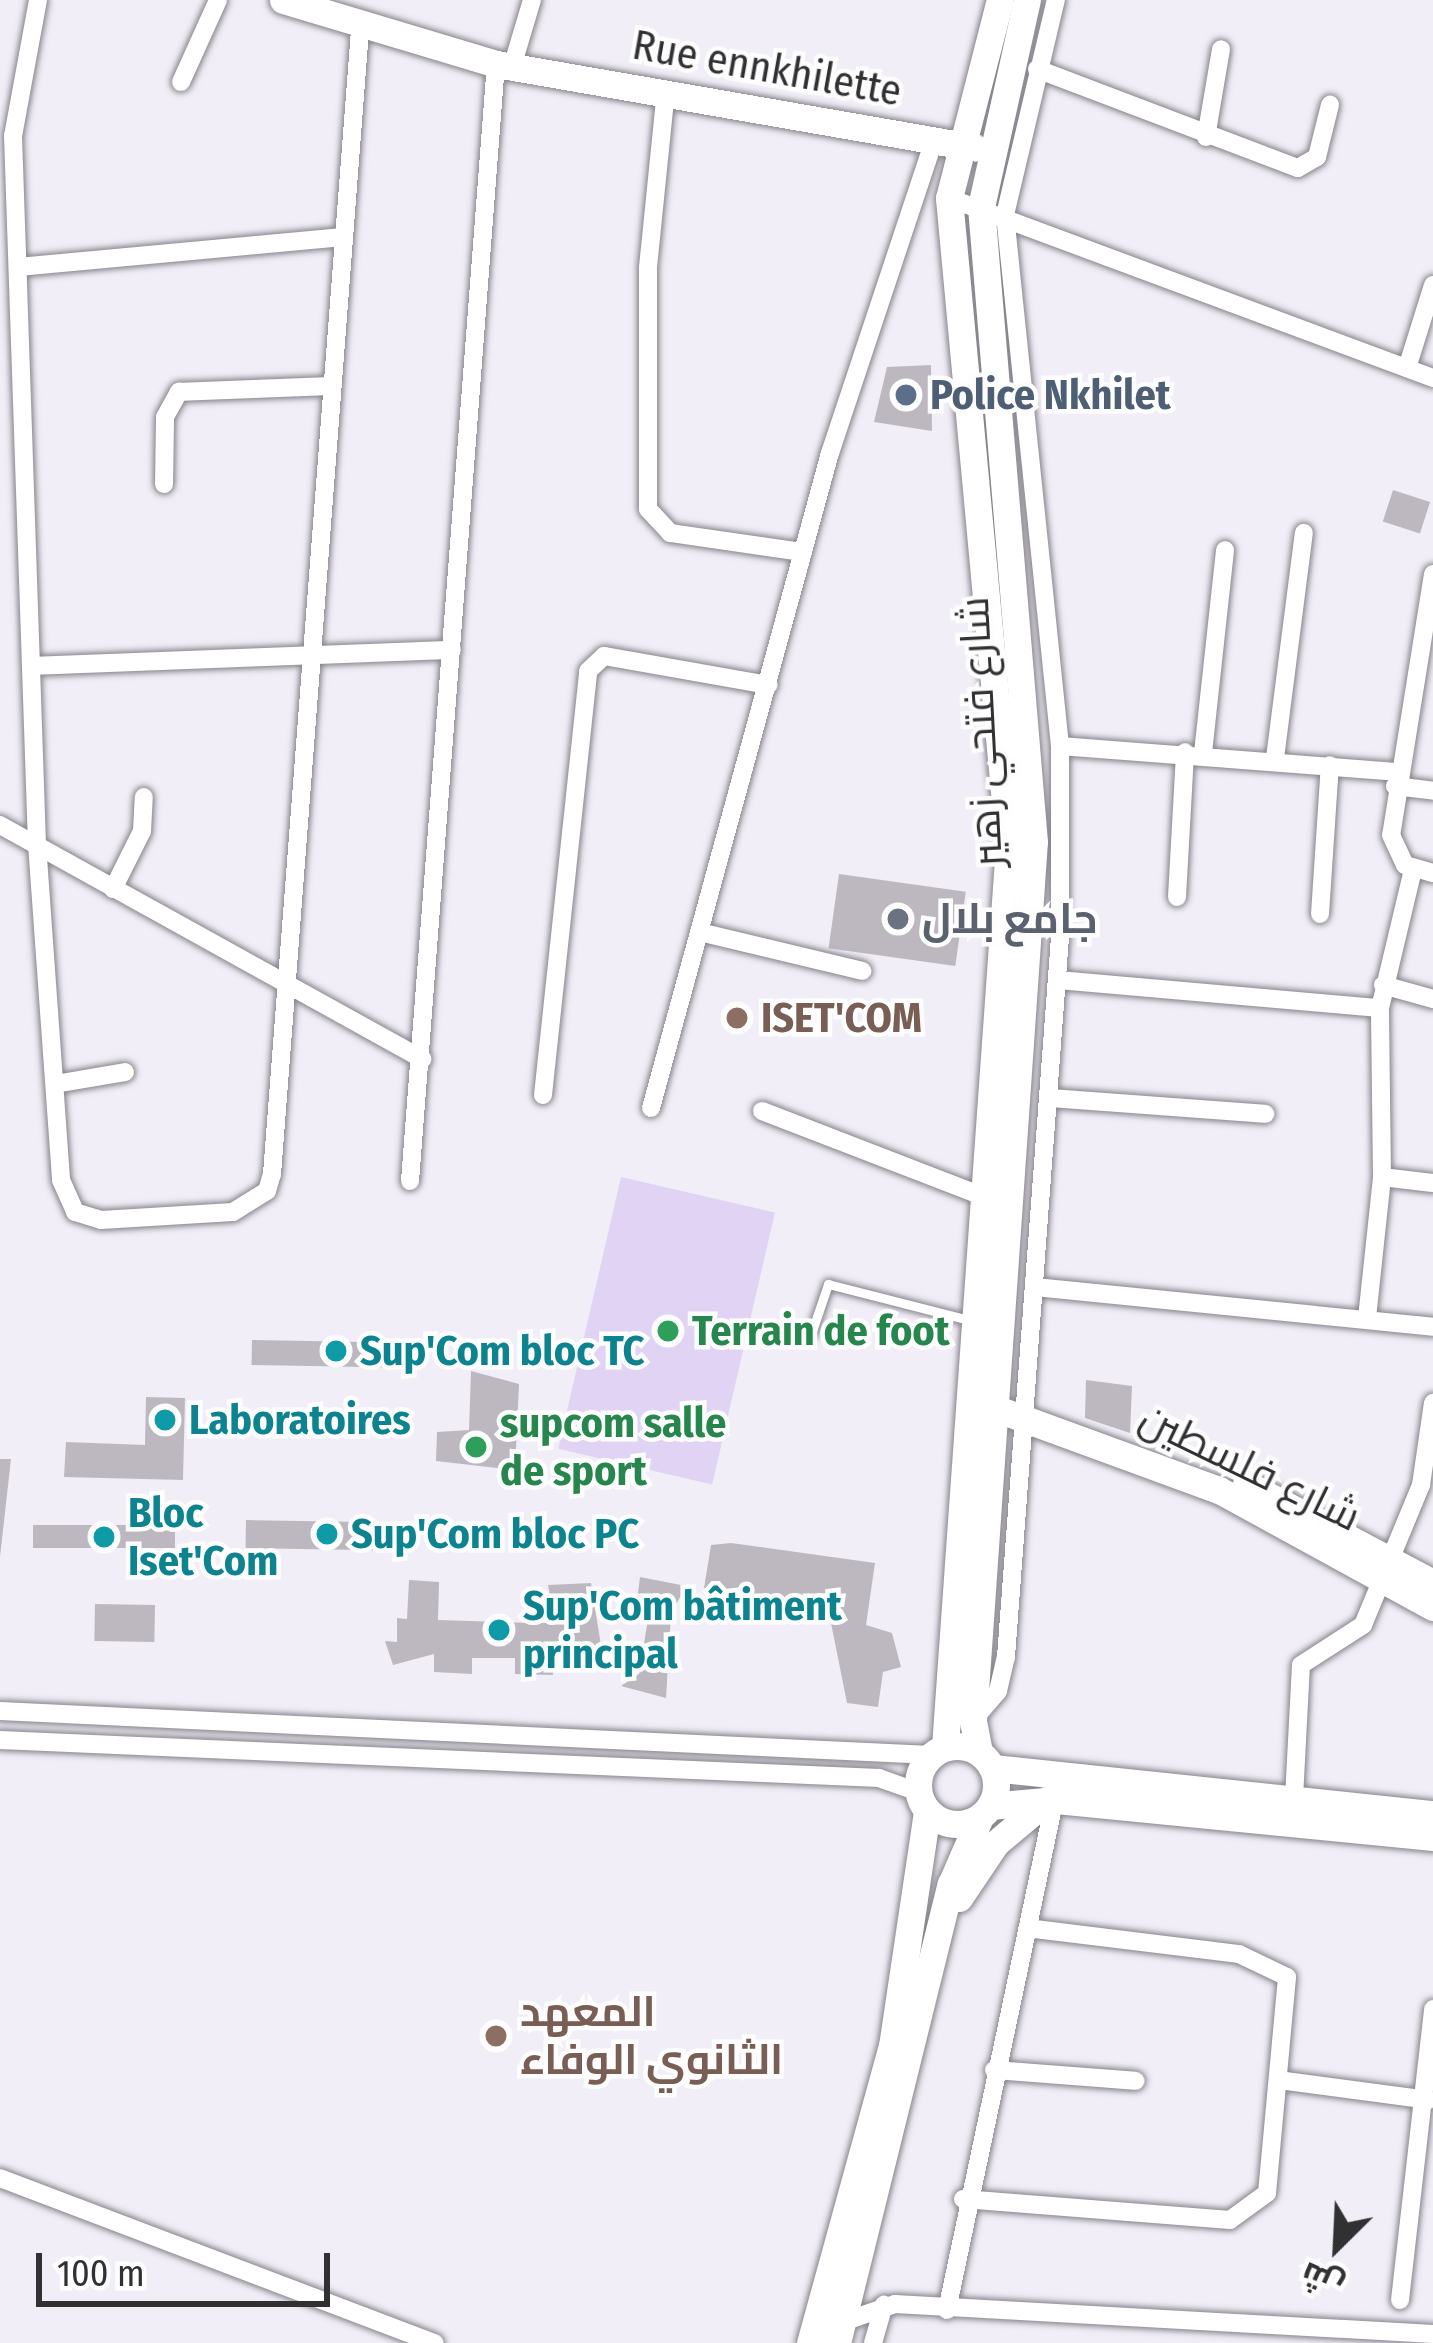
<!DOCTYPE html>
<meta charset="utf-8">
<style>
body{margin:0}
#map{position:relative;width:1433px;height:2343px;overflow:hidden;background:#f1eef7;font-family:"Fira Sans Condensed",Cairo,sans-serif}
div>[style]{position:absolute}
.green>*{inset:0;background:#e1d3f4;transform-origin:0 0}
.building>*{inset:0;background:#bdb8c0;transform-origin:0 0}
.roads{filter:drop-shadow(0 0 3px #87838b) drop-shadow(0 0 3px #87838b)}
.lane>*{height:9px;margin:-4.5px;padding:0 4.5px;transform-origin:4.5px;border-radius:4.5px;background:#fff}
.street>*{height:18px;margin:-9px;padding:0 9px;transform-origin:9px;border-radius:9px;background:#fff}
.secondary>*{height:27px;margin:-13.5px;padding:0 13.5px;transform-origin:13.5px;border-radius:13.5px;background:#fff}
.secondary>.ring{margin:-13.5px;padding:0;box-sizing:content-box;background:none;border:27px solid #fff;border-radius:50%}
.dots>*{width:33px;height:33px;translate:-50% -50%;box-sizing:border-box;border:6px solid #fdfdfe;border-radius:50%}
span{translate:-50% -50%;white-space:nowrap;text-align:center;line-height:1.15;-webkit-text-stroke:9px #fdfdfe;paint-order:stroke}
.street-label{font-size:42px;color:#313033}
.service-label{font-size:42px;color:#4e5e75;font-weight:700}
.left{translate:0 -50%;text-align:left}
.worship-label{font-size:42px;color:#5b616d;font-weight:700}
.education-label{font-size:42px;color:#785e54;font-weight:700}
.leisure-label{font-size:42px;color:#27864d;font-weight:700}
.culture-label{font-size:42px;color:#0d838f;font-weight:700}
.north{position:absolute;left:1277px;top:2187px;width:120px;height:120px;-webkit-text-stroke:9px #fdfdfe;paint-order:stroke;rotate:204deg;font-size:33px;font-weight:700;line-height:48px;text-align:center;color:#313033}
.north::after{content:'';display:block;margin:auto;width:42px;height:54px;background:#313033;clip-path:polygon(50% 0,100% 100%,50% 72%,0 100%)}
.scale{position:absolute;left:36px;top:2253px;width:294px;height:54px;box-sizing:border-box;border:6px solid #313033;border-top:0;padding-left:15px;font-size:36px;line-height:42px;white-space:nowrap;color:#313033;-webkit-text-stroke:9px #fdfdfe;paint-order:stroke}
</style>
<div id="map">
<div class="green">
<i style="left:621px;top:1177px;width:158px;height:279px;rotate:13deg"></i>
</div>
<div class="building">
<i style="clip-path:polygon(931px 365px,932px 431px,874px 422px,887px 367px)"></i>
<i style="left:1393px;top:490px;width:39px;height:33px;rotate:18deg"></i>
<i style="left:839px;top:874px;width:128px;height:75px;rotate:8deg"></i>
<i style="left:252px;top:1340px;width:169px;height:25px;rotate:1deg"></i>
<i style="clip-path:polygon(471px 1371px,519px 1384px,515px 1470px,436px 1461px,437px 1432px,469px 1430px)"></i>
<i style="clip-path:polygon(1086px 1380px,1132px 1386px,1130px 1433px,1085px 1418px)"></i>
<i style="clip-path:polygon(146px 1397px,185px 1398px,183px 1480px,64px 1477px,66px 1442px,145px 1445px)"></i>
<i style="clip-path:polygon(0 1459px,11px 1459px,0 1557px)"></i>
<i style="left:246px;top:1520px;width:162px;height:28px;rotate:1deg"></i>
<i style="left:33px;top:1525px;width:142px;height:23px"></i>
<i style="clip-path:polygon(731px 1543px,875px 1563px,866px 1625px,892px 1633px,901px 1667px,883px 1672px,878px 1707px,847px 1703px,829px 1613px,704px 1588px,711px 1545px)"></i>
<i style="clip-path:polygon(640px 1577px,686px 1586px,671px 1614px,666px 1698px,621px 1686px,639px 1674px,651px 1601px,638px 1593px)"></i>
<i style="clip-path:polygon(409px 1580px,439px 1582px,438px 1620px,529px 1623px,555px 1623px,548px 1585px,591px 1583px,603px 1658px,554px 1656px,553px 1675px,515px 1674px,515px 1658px,472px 1658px,472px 1674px,434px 1672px,434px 1654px,393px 1665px,385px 1641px,397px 1642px,397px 1618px,407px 1619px)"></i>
<i style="left:95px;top:1604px;width:60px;height:37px;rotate:1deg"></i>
</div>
<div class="roads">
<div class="lane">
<i style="left:811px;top:1334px;width:53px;rotate:-71.2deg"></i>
<i style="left:828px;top:1284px;width:146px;rotate:14.3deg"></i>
</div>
<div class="street">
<i style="left:38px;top:0;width:138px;rotate:100.4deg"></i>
<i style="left:13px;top:136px;width:708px;rotate:88.06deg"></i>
<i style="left:37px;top:844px;width:337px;rotate:85.9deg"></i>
<i style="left:61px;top:1180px;width:35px;rotate:66deg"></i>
<i style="left:75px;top:1212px;width:27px;rotate:17deg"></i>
<i style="left:101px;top:1220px;width:132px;rotate:-3.5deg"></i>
<i style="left:233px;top:1212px;width:40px;rotate:-32deg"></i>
<i style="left:267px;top:1191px;width:18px;rotate:-74deg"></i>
<i style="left:272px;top:1174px;width:1147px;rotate:-85.6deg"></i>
<i style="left:512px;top:67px;width:70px;rotate:-73.4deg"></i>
<i style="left:1037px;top:69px;width:279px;rotate:20.8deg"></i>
<i style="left:1298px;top:168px;width:22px;rotate:-30deg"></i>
<i style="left:1317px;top:157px;width:54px;rotate:-76deg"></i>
<i style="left:181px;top:82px;width:90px;rotate:-65.7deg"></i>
<i style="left:666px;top:90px;width:179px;rotate:95.8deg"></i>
<i style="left:648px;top:268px;width:241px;rotate:90deg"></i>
<i style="left:648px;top:509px;width:33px;rotate:47deg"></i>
<i style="left:670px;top:533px;width:133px;rotate:8.2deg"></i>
<i style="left:1206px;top:137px;width:89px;rotate:-80.3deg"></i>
<i style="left:949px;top:198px;width:516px;rotate:20.4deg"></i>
<i style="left:19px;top:267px;width:322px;rotate:-5.3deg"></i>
<i style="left:1407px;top:368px;width:87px;rotate:-72.6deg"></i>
<i style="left:164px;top:484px;width:67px;rotate:-89.1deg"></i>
<i style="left:165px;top:417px;width:29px;rotate:-61deg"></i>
<i style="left:179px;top:392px;width:149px;rotate:-2.3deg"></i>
<i style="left:1433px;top:574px;width:264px;rotate:99.1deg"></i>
<i style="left:1391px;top:835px;width:33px;rotate:65deg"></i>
<i style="left:1405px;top:865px;width:29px;rotate:16deg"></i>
<i style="left:33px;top:666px;width:419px;rotate:-2.2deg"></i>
<i style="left:1060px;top:746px;width:337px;rotate:4.4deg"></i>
<i style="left:1203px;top:753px;width:204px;rotate:-83.8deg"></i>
<i style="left:1275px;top:758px;width:227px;rotate:-82.7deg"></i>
<i style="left:1395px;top:786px;width:38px;rotate:7deg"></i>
<i style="left:0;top:825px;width:483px;rotate:29deg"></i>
<i style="left:113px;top:889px;width:65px;rotate:-63.4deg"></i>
<i style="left:142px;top:831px;width:34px;rotate:-87deg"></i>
<i style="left:1177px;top:897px;width:145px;rotate:-86.8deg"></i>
<i style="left:1320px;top:914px;width:149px;rotate:-86.2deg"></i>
<i style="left:700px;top:932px;width:167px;rotate:13.5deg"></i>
<i style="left:1058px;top:980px;width:323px;rotate:5deg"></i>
<i style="left:1383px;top:985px;width:52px;rotate:15.6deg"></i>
<i style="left:55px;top:1084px;width:71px;rotate:-9.7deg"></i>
<i style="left:543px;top:1095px;width:426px;rotate:-83.9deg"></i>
<i style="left:588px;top:671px;width:22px;rotate:-43deg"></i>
<i style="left:604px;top:656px;width:167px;rotate:10deg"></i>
<i style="left:1049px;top:1098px;width:217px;rotate:4.2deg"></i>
<i style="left:651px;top:1108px;width:679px;rotate:-74.72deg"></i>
<i style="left:830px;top:453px;width:329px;rotate:-71.6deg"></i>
<i style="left:762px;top:1111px;width:244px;rotate:21.1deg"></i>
<i style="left:1382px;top:1177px;width:169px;rotate:-90.7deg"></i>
<i style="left:1380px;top:1008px;width:143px;rotate:-76.6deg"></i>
<i style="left:410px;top:1181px;width:1120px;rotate:-85.6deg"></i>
<i style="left:1035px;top:1287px;width:400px;rotate:5.7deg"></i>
<i style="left:1367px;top:1318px;width:142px;rotate:-83.9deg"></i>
<i style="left:1382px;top:1177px;width:51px;rotate:6.7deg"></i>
<i style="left:0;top:1711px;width:932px;rotate:2.71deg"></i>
<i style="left:973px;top:1720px;width:38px;rotate:-49deg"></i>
<i style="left:998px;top:1691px;width:35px;rotate:-77deg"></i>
<i style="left:1006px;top:1657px;width:722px;rotate:-85.71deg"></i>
<i style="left:1060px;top:937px;width:191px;rotate:-90deg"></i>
<i style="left:1060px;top:746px;width:534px;rotate:-95.91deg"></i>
<i style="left:1005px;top:215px;width:221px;rotate:-76.7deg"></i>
<i style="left:0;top:1740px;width:880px;rotate:2.48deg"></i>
<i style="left:879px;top:1778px;width:41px;rotate:19.7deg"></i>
<i style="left:1294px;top:1798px;width:133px;rotate:-87deg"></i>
<i style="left:1301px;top:1665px;width:74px;rotate:-32.8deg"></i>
<i style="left:1363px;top:1625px;width:152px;rotate:-67.5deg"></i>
<i style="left:1421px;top:1485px;width:83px;rotate:-81.7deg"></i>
<i style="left:994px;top:2070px;width:142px;rotate:4.4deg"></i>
<i style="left:1279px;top:2080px;width:151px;rotate:7.6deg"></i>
<i style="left:0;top:2178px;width:465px;rotate:20.8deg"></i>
<i style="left:963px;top:2199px;width:268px;rotate:4.5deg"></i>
<i style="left:1230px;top:2220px;width:46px;rotate:-36.1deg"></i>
<i style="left:1267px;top:2193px;width:217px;rotate:-84.7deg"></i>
<i style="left:1287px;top:1977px;width:53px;rotate:-154.4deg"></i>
<i style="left:1239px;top:1954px;width:213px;rotate:-173deg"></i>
<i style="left:1400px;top:2300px;width:293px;rotate:-83.5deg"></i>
<i style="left:947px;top:2310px;width:528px;rotate:-78.09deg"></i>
<i style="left:843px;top:2322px;width:55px;rotate:-19.1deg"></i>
<i style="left:895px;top:2304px;width:539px;rotate:3.19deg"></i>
<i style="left:873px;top:2343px;width:40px;rotate:-74deg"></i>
</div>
<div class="secondary">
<i style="left:283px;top:0;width:222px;rotate:16.7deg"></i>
<i style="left:496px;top:64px;width:486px;rotate:9.9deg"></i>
<i style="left:1000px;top:1410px;width:233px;rotate:20.1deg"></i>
<i style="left:1219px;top:1490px;width:244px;rotate:28.7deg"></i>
<i style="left:1246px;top:1484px;width:212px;rotate:27.9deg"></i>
<i class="ring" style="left:918px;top:1746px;width:51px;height:51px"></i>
<i style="left:945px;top:1747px;width:904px;rotate:-85.94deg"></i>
<i style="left:1009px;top:845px;width:650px;rotate:-95.3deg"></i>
<i style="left:949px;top:198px;width:204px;rotate:-75.6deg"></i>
<i style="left:979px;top:1752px;width:33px;rotate:-101deg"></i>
<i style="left:973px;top:1720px;width:880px;rotate:-86.03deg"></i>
<i style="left:1034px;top:842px;width:637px;rotate:-94.77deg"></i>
<i style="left:981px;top:207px;width:212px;rotate:-77.5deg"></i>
<i style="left:993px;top:1768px;width:442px;rotate:6deg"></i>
<i style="left:990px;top:1806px;width:66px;rotate:-5.2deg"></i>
<i style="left:1056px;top:1800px;width:379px;rotate:5.6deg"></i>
<i style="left:959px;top:1898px;width:66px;rotate:-56.1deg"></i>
<i style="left:996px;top:1843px;width:67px;rotate:-40.1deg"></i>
<i style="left:810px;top:2343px;width:308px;rotate:-74.6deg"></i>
<i style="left:892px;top:2046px;width:238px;rotate:-81.5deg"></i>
<i style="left:837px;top:2343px;width:473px;rotate:-76.1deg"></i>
<i style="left:951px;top:1884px;width:73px;rotate:-66.6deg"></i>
</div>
</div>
<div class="dots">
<i style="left:906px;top:395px;background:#5c6f8a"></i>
<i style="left:898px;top:919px;background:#6b7280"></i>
<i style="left:737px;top:1018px;background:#8d6e63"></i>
<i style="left:668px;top:1331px;background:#2e9e5b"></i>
<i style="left:336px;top:1351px;background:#0f9aa8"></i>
<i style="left:165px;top:1420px;background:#0f9aa8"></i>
<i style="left:476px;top:1447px;background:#2e9e5b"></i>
<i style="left:327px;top:1534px;background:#0f9aa8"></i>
<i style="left:104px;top:1537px;background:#0f9aa8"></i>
<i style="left:499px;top:1630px;background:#0f9aa8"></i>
<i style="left:496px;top:2036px;background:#8d6e63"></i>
</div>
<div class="street-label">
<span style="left:767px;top:68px;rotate:10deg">Rue ennkhilette</span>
<span style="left:981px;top:732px;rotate:-93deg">شارع فتحي زهير</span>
<span style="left:1250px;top:1467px;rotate:26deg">شارع فلسطين</span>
</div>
<div class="service-label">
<span class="left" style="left:930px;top:395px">Police Nkhilet</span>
</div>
<div class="worship-label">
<span class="left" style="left:922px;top:919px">جامع بلال</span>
</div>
<div class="education-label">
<span class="left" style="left:761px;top:1018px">ISET'COM</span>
<span class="left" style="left:520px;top:2036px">المعهد<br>الثانوي الوفاء</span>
</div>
<div class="leisure-label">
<span class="left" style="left:692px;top:1331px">Terrain de foot</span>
<span class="left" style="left:500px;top:1447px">supcom salle<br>de sport</span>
</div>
<div class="culture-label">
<span class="left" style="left:360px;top:1351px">Sup'Com bloc TC</span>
<span class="left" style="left:189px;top:1420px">Laboratoires</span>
<span class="left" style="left:128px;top:1537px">Bloc<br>Iset'Com</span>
<span class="left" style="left:351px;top:1534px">Sup'Com bloc PC</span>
<span class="left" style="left:523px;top:1630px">Sup'Com bâtiment<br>principal</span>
</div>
<div class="north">ش</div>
<div class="scale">100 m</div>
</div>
